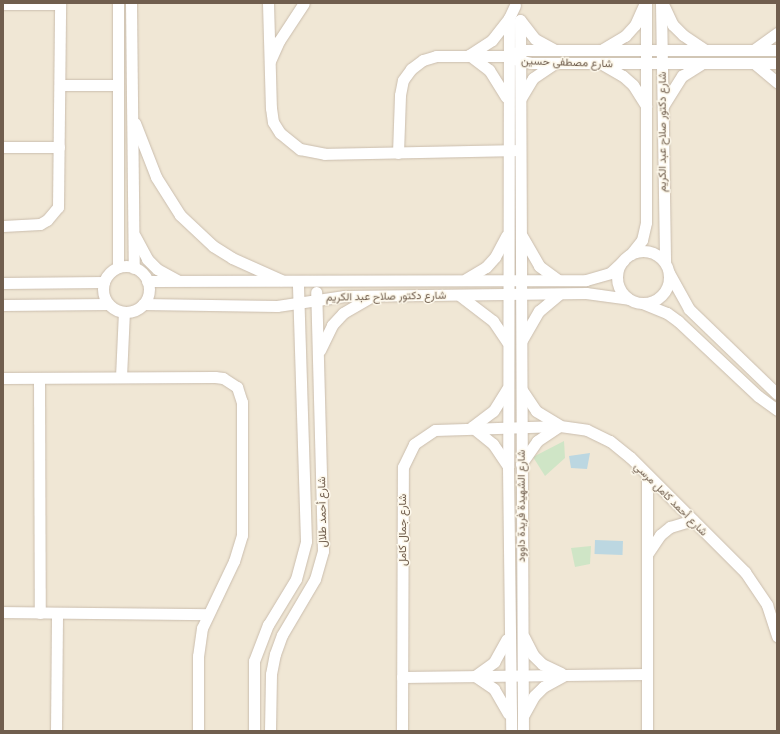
<!DOCTYPE html>
<meta charset="utf-8">
<style>
body{margin:0}
#map{position:relative;width:780px;height:734px;overflow:hidden;background:#faf4e6;font-family:"Golos Text",Vazirmatn,sans-serif}
div>[style]{position:absolute}
.residential>*{inset:0;background:#f0e7d5;transform-origin:0 0}
.green>*{inset:0;background:#cfe5c6}
.water>*{inset:0;background:#bcd7e1;transform-origin:0 0}
.roads{filter:drop-shadow(0 0 1px #cabdad) drop-shadow(0 0 1px #cabdad)}
.minor>*{height:11px;margin:-5.5px;padding:0 5.5px;transform-origin:5.5px;border-radius:5.5px;background:#fff}
.minor>.ring{margin:-5.5px;padding:0;box-sizing:content-box;background:none;border:11px solid #fff;border-radius:50%}
span{translate:-50% -50%;white-space:nowrap;text-align:center;line-height:1.15;-webkit-text-stroke:3px #fdf8eb;paint-order:stroke}
.street-label{font-size:11px;color:#705e4e}
.frame{position:absolute;inset:0;border:4px solid #705e4e;pointer-events:none}
</style>
<div id="map">
<div class="residential">
<i style="left:3px;top:3px;width:774px;height:728px"></i>
</div>
<div class="green">
<i style="clip-path:polygon(564px 441px,565px 458px,545px 476px,533px 457px)"></i>
<i style="clip-path:polygon(591px 546px,590px 564px,575px 567px,571px 548px)"></i>
</div>
<div class="water">
<i style="clip-path:polygon(590px 453px,587px 469px,571px 468px,569px 456px)"></i>
<i style="left:595px;top:540px;width:28px;height:14px;rotate:2deg"></i>
</div>
<div class="roads">
<div class="minor">
<i style="left:131px;top:3px;width:265px;rotate:89.4deg"></i>
<i style="left:268px;top:3px;width:105px;rotate:88.4deg"></i>
<i style="left:271px;top:108px;width:14px;rotate:82deg"></i>
<i style="left:273px;top:122px;width:13px;rotate:58deg"></i>
<i style="left:280px;top:133px;width:26px;rotate:39deg"></i>
<i style="left:300px;top:149px;width:25px;rotate:11deg"></i>
<i style="left:325px;top:154px;width:190px;rotate:-1.2deg"></i>
<i style="left:661px;top:3px;width:259px;rotate:89.1deg"></i>
<i style="left:3px;top:4px;width:57px"></i>
<i style="left:663px;top:4px;width:23px;rotate:65deg"></i>
<i style="left:673px;top:25px;width:14px;rotate:45deg"></i>
<i style="left:683px;top:35px;width:27px;rotate:34deg"></i>
<i style="left:509px;top:18px;width:449px;rotate:90.1deg"></i>
<i style="left:508px;top:467px;width:264px;rotate:89.3deg"></i>
<i style="left:520px;top:20px;width:711px;rotate:89.76deg"></i>
<i style="left:520px;top:20px;width:24px;rotate:52deg"></i>
<i style="left:535px;top:39px;width:21px;rotate:29deg"></i>
<i style="left:603px;top:49px;width:26px;rotate:-31deg"></i>
<i style="left:625px;top:36px;width:15px;rotate:-48deg"></i>
<i style="left:635px;top:25px;width:22px;rotate:-66deg"></i>
<i style="left:755px;top:49px;width:27px;rotate:-36deg"></i>
<i style="left:514px;top:53px;width:12px;rotate:-14deg"></i>
<i style="left:526px;top:50px;width:251px"></i>
<i style="left:514px;top:59px;width:17px;rotate:13deg"></i>
<i style="left:531px;top:63px;width:246px"></i>
<i style="left:270px;top:61px;width:22px;rotate:-66deg"></i>
<i style="left:279px;top:41px;width:45px;rotate:-56.7deg"></i>
<i style="left:754px;top:63px;width:30px;rotate:40deg"></i>
<i style="left:602px;top:64px;width:24px;rotate:30deg"></i>
<i style="left:623px;top:76px;width:13px;rotate:42deg"></i>
<i style="left:633px;top:85px;width:25px;rotate:58deg"></i>
<i style="left:60px;top:85px;width:58px"></i>
<i style="left:506px;top:97px;width:32px;rotate:-122deg"></i>
<i style="left:489px;top:70px;width:25px;rotate:-143deg"></i>
<i style="left:469px;top:55px;width:27px;rotate:-33deg"></i>
<i style="left:492px;top:40px;width:28px;rotate:-52deg"></i>
<i style="left:509px;top:18px;width:14px;rotate:-65deg"></i>
<i style="left:521px;top:98px;width:23px;rotate:-59deg"></i>
<i style="left:533px;top:78px;width:25px;rotate:-34deg"></i>
<i style="left:663px;top:106px;width:36px;rotate:-58deg"></i>
<i style="left:682px;top:76px;width:22px;rotate:-32deg"></i>
<i style="left:135px;top:123px;width:58px;rotate:68.7deg"></i>
<i style="left:156px;top:177px;width:45px;rotate:57.7deg"></i>
<i style="left:180px;top:215px;width:45px;rotate:43.2deg"></i>
<i style="left:213px;top:246px;width:22px;rotate:32deg"></i>
<i style="left:232px;top:258px;width:54px;rotate:24.2deg"></i>
<i style="left:3px;top:147px;width:56px"></i>
<i style="left:398px;top:153px;width:58px;rotate:-88deg"></i>
<i style="left:400px;top:95px;width:15px;rotate:-79deg"></i>
<i style="left:403px;top:80px;width:14px;rotate:-54deg"></i>
<i style="left:411px;top:69px;width:15px;rotate:-37deg"></i>
<i style="left:423px;top:60px;width:14px;rotate:-17deg"></i>
<i style="left:436px;top:56px;width:72px"></i>
<i style="left:3px;top:226px;width:37px;rotate:-3deg"></i>
<i style="left:40px;top:224px;width:8px;rotate:-30deg"></i>
<i style="left:47px;top:220px;width:17px;rotate:-50deg"></i>
<i style="left:58px;top:207px;width:204px;rotate:-89.4deg"></i>
<i style="left:135px;top:236px;width:26px;rotate:62deg"></i>
<i style="left:147px;top:259px;width:14px;rotate:45deg"></i>
<i style="left:157px;top:269px;width:23px;rotate:29deg"></i>
<i style="left:522px;top:236px;width:34px;rotate:60deg"></i>
<i style="left:539px;top:266px;width:24px;rotate:36deg"></i>
<i class="ring" style="left:617px;top:251px;width:41px;height:41px"></i>
<i style="left:631px;top:254px;width:18px;rotate:-52deg"></i>
<i style="left:642px;top:240px;width:18px;rotate:-77deg"></i>
<i style="left:646px;top:222px;width:219px;rotate:-90deg"></i>
<i class="ring" style="left:103px;top:266px;width:35px;height:35px"></i>
<i style="left:118px;top:267px;width:264px;rotate:-90deg"></i>
<i style="left:669px;top:273px;width:41px;rotate:60.9deg"></i>
<i style="left:689px;top:309px;width:122px;rotate:44deg"></i>
<i style="left:466px;top:279px;width:23px;rotate:-31deg"></i>
<i style="left:486px;top:267px;width:13px;rotate:-48deg"></i>
<i style="left:495px;top:257px;width:24px;rotate:-62deg"></i>
<i style="left:147px;top:281px;width:439px;rotate:-0.1deg"></i>
<i style="left:586px;top:280px;width:25px;rotate:-16deg"></i>
<i style="left:610px;top:273px;width:18px;rotate:-43deg"></i>
<i style="left:3px;top:283px;width:101px;rotate:-0.6deg"></i>
<i style="left:459px;top:295px;width:43px;rotate:37.4deg"></i>
<i style="left:493px;top:321px;width:25px;rotate:56deg"></i>
<i style="left:642px;top:303px;width:27px;rotate:22deg"></i>
<i style="left:667px;top:313px;width:14px;rotate:36deg"></i>
<i style="left:678px;top:321px;width:110px;rotate:43.2deg"></i>
<i style="left:758px;top:396px;width:24px;rotate:36deg"></i>
<i style="left:143px;top:304px;width:134px;rotate:0.9deg"></i>
<i style="left:277px;top:306px;width:68px;rotate:-8.5deg"></i>
<i style="left:344px;top:296px;width:242px;rotate:-0.7deg"></i>
<i style="left:586px;top:293px;width:43px;rotate:7.9deg"></i>
<i style="left:3px;top:305px;width:105px;rotate:-0.5deg"></i>
<i style="left:522px;top:340px;width:34px;rotate:-60deg"></i>
<i style="left:539px;top:311px;width:26px;rotate:-40deg"></i>
<i style="left:320px;top:350px;width:28px;rotate:-64deg"></i>
<i style="left:332px;top:325px;width:16px;rotate:-47deg"></i>
<i style="left:343px;top:313px;width:32px;rotate:-30deg"></i>
<i style="left:121px;top:377px;width:65px;rotate:-87.4deg"></i>
<i style="left:3px;top:378px;width:212px;rotate:-0.3deg"></i>
<i style="left:215px;top:377px;width:8px;rotate:7deg"></i>
<i style="left:223px;top:378px;width:17px;rotate:33deg"></i>
<i style="left:237px;top:387px;width:16px;rotate:72deg"></i>
<i style="left:242px;top:402px;width:133px;rotate:90deg"></i>
<i style="left:242px;top:535px;width:27px;rotate:107deg"></i>
<i style="left:234px;top:561px;width:74px;rotate:115.5deg"></i>
<i style="left:202px;top:628px;width:28px;rotate:98deg"></i>
<i style="left:198px;top:656px;width:75px;rotate:90deg"></i>
<i style="left:39px;top:378px;width:235px;rotate:89.8deg"></i>
<i style="left:507px;top:389px;width:26px;rotate:122deg"></i>
<i style="left:493px;top:411px;width:26px;rotate:143deg"></i>
<i style="left:472px;top:427px;width:27px;rotate:39deg"></i>
<i style="left:493px;top:444px;width:27px;rotate:56deg"></i>
<i style="left:522px;top:390px;width:25px;rotate:56deg"></i>
<i style="left:536px;top:411px;width:27px;rotate:31deg"></i>
<i style="left:521px;top:464px;width:28px;rotate:-55deg"></i>
<i style="left:537px;top:441px;width:27px;rotate:-34deg"></i>
<i style="left:648px;top:553px;width:22px;rotate:-56deg"></i>
<i style="left:660px;top:535px;width:13px;rotate:-39deg"></i>
<i style="left:670px;top:527px;width:24px;rotate:-17deg"></i>
<i style="left:3px;top:612px;width:204px;rotate:0.6deg"></i>
<i style="left:524px;top:637px;width:20px;rotate:63deg"></i>
<i style="left:533px;top:655px;width:13px;rotate:45deg"></i>
<i style="left:542px;top:664px;width:21px;rotate:25deg"></i>
<i style="left:475px;top:676px;width:24px;rotate:-36deg"></i>
<i style="left:494px;top:662px;width:26px;rotate:-61deg"></i>
<i style="left:475px;top:676px;width:23px;rotate:34deg"></i>
<i style="left:494px;top:689px;width:28px;rotate:60deg"></i>
<i style="left:402px;top:677px;width:245px;rotate:-0.7deg"></i>
<i style="left:523px;top:716px;width:23px;rotate:-61deg"></i>
<i style="left:534px;top:696px;width:13px;rotate:-45deg"></i>
<i style="left:543px;top:687px;width:23px;rotate:-29deg"></i>
<i style="left:56px;top:731px;width:118px;rotate:-89.5deg"></i>
<i style="left:254px;top:731px;width:70px;rotate:-90deg"></i>
<i style="left:254px;top:661px;width:39px;rotate:-69deg"></i>
<i style="left:268px;top:625px;width:54px;rotate:-58.7deg"></i>
<i style="left:296px;top:579px;width:39px;rotate:-75deg"></i>
<i style="left:306px;top:541px;width:259px;rotate:-91.8deg"></i>
<i style="left:270px;top:731px;width:57px;rotate:-89deg"></i>
<i style="left:271px;top:674px;width:20px;rotate:-79deg"></i>
<i style="left:275px;top:654px;width:20px;rotate:-70deg"></i>
<i style="left:282px;top:635px;width:65px;rotate:-59.5deg"></i>
<i style="left:315px;top:579px;width:29px;rotate:-74deg"></i>
<i style="left:323px;top:551px;width:259px;rotate:-91.5deg"></i>
<i style="left:402px;top:731px;width:264px;rotate:-89.8deg"></i>
<i style="left:403px;top:467px;width:25px;rotate:-64deg"></i>
<i style="left:414px;top:444px;width:25px;rotate:-34deg"></i>
<i style="left:435px;top:430px;width:125px;rotate:-1.8deg"></i>
<i style="left:560px;top:426px;width:27px;rotate:8deg"></i>
<i style="left:587px;top:430px;width:25px;rotate:26deg"></i>
<i style="left:610px;top:441px;width:26px;rotate:39deg"></i>
<i style="left:630px;top:457px;width:163px;rotate:45deg"></i>
<i style="left:745px;top:572px;width:40px;rotate:56deg"></i>
<i style="left:767px;top:605px;width:33px;rotate:72deg"></i>
<i style="left:647px;top:731px;width:256px;rotate:-90deg"></i>
</div>
</div>
<div class="street-label">
<span style="left:567px;top:62px;rotate:2deg">شارع مصطفى حسين</span>
<span style="left:662px;top:132px;rotate:-90deg">شارع دكتور صلاح عبد الكريم</span>
<span style="left:386px;top:296px;rotate:-1deg">شارع دكتور صلاح عبد الكريم</span>
<span style="left:671px;top:499px;rotate:45deg">شارع أحمد كامل مرسي</span>
<span style="left:521px;top:506px;rotate:-90deg">شارع الشهيدة فريدة داوود</span>
<span style="left:322px;top:512px;rotate:-91deg">شارع أحمد طلال</span>
<span style="left:402px;top:530px;rotate:-90deg">شارع جمال كامل</span>
</div>
<div class="frame"></div>
</div>
